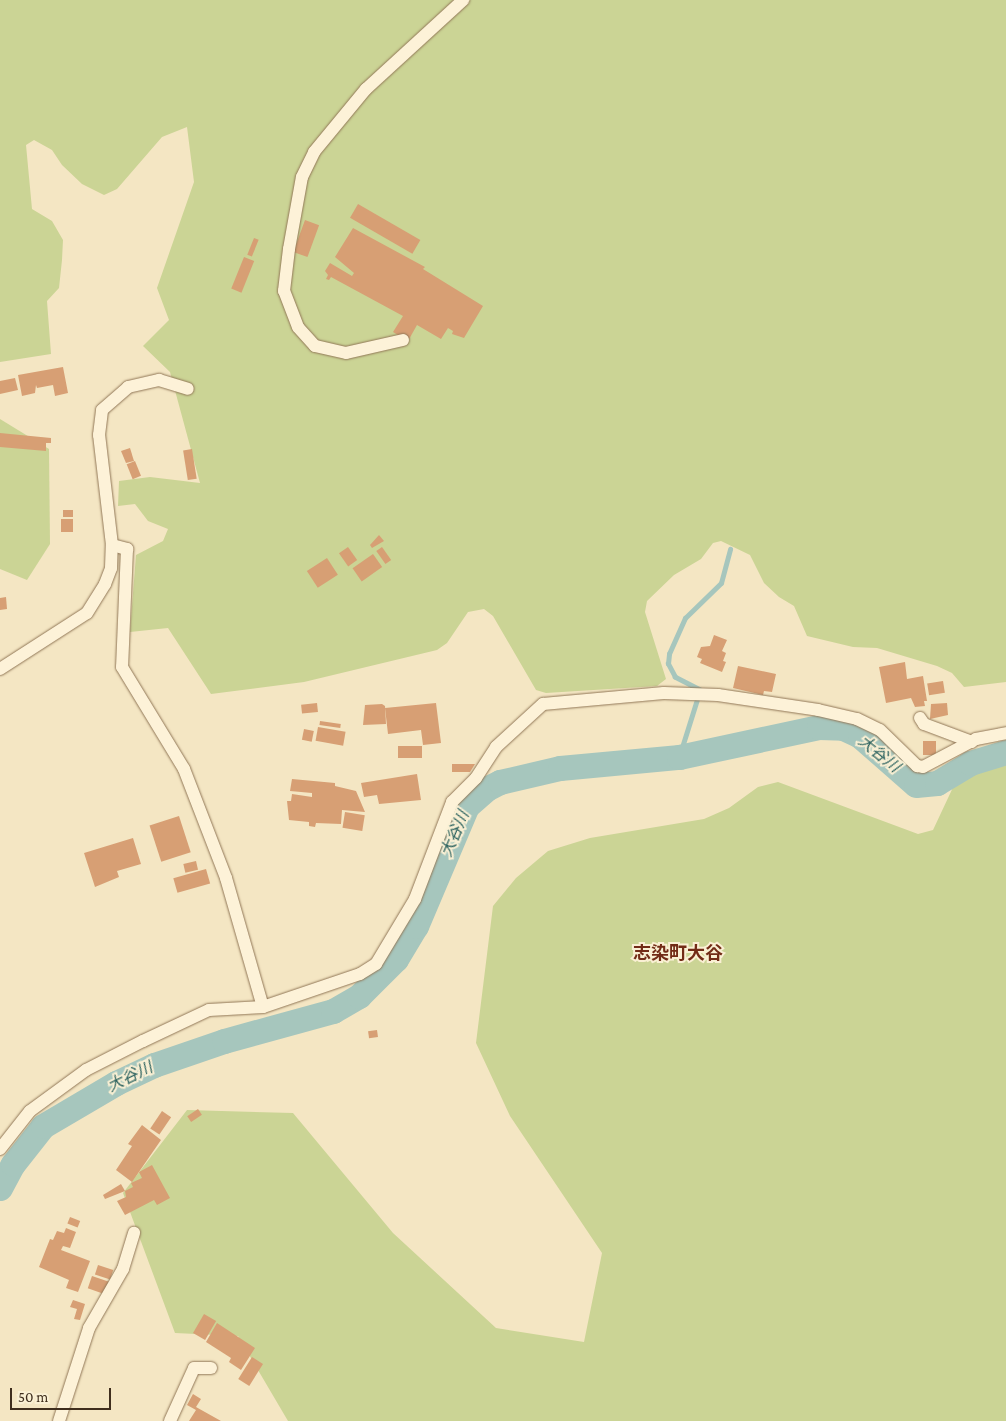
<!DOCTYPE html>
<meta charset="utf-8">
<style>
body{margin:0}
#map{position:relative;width:1006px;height:1421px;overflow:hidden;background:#f4e6c3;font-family:"Crimson Pro","Noto Sans JP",serif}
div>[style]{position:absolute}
.green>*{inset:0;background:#cbd495}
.stream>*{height:4.5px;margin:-2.25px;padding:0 2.25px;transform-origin:2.25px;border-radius:2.25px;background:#a6c6bd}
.river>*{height:25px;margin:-12.5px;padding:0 12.5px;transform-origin:12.5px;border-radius:12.5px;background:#a6c6bd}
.building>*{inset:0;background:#d79f74;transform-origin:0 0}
.roads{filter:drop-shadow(0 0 1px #917757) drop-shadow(0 0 1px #917757)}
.minor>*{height:12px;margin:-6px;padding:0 6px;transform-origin:6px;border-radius:6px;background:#fdf2d8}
span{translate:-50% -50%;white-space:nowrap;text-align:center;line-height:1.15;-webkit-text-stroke:4px #faf0d4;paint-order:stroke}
.water-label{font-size:16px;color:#2a615e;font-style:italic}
.quarter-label{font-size:18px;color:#722b16;font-weight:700}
.scale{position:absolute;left:10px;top:1388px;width:101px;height:22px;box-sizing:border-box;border:2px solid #3f2e1d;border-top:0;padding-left:6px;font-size:15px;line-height:18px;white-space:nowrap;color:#3f2e1d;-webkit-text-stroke:4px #faf0d4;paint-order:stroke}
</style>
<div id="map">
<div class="green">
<i style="clip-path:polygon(0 0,1006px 0,1006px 682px,964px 687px,952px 673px,937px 666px,877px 648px,853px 647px,807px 636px,794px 606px,779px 597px,764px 583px,750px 555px,721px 541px,713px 543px,701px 559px,674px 575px,647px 601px,645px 612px,666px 679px,657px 686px,546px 693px,536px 690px,493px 616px,484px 609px,468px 612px,447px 643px,437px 650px,304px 682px,211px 694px,168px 628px,130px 632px,136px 555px,163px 541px,168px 529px,148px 521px,135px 504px,118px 506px,119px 481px,150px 477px,200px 483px,170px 372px,143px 346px,169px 320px,157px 288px,194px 182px,187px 127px,162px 137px,117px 189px,104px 195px,82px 184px,62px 165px,52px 150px,34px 140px,26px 145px,32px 209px,52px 221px,63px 240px,62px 260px,59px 288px,47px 301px,51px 354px,0 362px)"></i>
<i style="clip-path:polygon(0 419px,49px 449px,50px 544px,27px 580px,0 569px)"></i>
<i style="clip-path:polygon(1006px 758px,1006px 1421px,288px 1421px,238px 1336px,175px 1333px,123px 1193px,187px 1110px,293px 1113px,393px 1233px,496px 1328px,584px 1342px,602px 1253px,510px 1116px,476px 1043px,493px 906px,516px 878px,548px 851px,590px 838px,704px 819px,729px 808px,758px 787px,778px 782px,918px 834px,933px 830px,956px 781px,986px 763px)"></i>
</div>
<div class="stream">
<i style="left:679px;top:757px;width:70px;rotate:-72.6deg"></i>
<i style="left:700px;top:690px;width:28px;rotate:-153deg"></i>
<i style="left:675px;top:677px;width:15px;rotate:-118deg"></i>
<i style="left:668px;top:664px;width:10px;rotate:-84deg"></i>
<i style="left:669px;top:654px;width:39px;rotate:-66deg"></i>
<i style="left:685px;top:618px;width:50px;rotate:-44.2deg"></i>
<i style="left:721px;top:583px;width:35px;rotate:-75deg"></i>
</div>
<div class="river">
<i style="left:0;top:1188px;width:27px;rotate:-62deg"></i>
<i style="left:13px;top:1164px;width:48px;rotate:-51.7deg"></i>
<i style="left:43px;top:1126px;width:85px;rotate:-30.5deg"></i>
<i style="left:116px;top:1083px;width:42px;rotate:-25.3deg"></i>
<i style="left:154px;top:1065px;width:74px;rotate:-18.9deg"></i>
<i style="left:224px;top:1041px;width:113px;rotate:-15.4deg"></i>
<i style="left:333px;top:1011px;width:30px;rotate:-30deg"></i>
<i style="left:359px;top:996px;width:52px;rotate:-45deg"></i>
<i style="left:396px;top:959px;width:39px;rotate:-59deg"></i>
<i style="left:416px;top:926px;width:130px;rotate:-67deg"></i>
<i style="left:467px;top:806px;width:28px;rotate:-41deg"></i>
<i style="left:488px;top:788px;width:13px;rotate:-27deg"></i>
<i style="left:500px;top:782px;width:62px;rotate:-13.1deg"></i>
<i style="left:560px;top:768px;width:120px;rotate:-5.3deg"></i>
<i style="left:679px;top:757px;width:143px;rotate:-12.1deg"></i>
<i style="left:819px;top:727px;width:24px;rotate:2deg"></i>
<i style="left:843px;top:728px;width:19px;rotate:25deg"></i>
<i style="left:860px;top:736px;width:74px;rotate:41.2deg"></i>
<i style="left:916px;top:785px;width:21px;rotate:-5deg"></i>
<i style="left:937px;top:783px;width:39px;rotate:-31deg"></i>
<i style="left:970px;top:763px;width:38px;rotate:-17deg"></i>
</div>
<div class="building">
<i style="left:358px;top:204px;width:72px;height:16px;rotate:30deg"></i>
<i style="left:305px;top:220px;width:15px;height:34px;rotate:20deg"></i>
<i style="clip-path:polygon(353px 228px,425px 267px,423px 269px,483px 306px,464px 338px,452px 334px,453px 331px,448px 328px,441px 339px,417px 325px,408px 341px,393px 332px,403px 316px,331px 277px,329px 280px,326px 279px,328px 275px,325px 271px,330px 263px,352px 276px,354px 273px,335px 257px)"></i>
<i style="left:254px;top:238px;width:5px;height:18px;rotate:22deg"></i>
<i style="left:244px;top:257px;width:11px;height:34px;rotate:22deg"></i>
<i style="clip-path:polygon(63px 367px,68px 393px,55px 396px,53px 385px,37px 388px,36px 385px,35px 393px,22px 396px,18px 375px)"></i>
<i style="clip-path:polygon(15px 378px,18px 390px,0 394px,0 381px)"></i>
<i style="clip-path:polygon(0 433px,51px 438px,51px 443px,46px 443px,46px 451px,0 447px)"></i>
<i style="clip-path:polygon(130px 448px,134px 461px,126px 463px,121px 451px)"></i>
<i style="left:192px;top:449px;width:30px;height:9px;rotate:81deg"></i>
<i style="left:135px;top:461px;width:16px;height:9px;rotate:68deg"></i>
<i style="left:63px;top:510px;width:10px;height:7px"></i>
<i style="left:61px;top:519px;width:12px;height:13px"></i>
<i style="clip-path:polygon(379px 535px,384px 541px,372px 548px,370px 545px)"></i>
<i style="left:348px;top:547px;width:16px;height:11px;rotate:55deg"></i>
<i style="left:382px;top:547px;width:16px;height:7px;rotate:55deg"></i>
<i style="left:373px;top:554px;width:16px;height:25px;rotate:55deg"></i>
<i style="left:327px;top:558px;width:20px;height:24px;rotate:57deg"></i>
<i style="clip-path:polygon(6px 597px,7px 609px,0 610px,0 598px)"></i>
<i style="clip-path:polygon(714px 635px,727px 640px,722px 651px,726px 653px,723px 661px,726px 662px,722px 672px,700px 663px,702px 659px,697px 657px,701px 647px,710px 646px)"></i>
<i style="clip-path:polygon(905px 662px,907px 679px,923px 676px,927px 701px,924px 701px,925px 706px,915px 707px,911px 698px,886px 703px,879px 667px)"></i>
<i style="clip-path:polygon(738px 666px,776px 674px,772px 692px,764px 691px,763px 695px,733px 688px)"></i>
<i style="left:943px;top:681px;width:12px;height:16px;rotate:81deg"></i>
<i style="left:317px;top:703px;width:9px;height:16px;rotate:84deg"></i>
<i style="clip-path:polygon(436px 703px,441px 743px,423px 745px,421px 730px,388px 734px,385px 708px)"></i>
<i style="clip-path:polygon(947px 703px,948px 715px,930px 719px,931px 704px)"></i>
<i style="clip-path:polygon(382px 704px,385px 706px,386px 724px,363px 725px,365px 705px)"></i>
<i style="left:320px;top:721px;width:21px;height:4px;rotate:8deg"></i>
<i style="left:318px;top:727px;width:28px;height:14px;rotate:10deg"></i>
<i style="left:304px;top:729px;width:10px;height:11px;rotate:11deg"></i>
<i style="left:923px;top:741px;width:13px;height:14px"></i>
<i style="left:398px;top:746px;width:24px;height:12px"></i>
<i style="clip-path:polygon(452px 764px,475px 764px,470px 772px,452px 772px)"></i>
<i style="clip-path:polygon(417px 774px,421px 800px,379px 804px,377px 795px,364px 797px,361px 783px)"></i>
<i style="clip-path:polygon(292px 779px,335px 783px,335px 786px,356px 791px,365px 812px,342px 810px,341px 824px,316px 823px,315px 827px,309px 826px,309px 822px,289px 820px,287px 801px,291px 801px,292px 794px,312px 797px,312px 793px,290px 791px)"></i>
<i style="left:345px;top:812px;width:20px;height:16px;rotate:9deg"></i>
<i style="left:179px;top:816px;width:38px;height:31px;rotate:72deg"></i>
<i style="clip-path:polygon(133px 838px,141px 864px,117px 871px,119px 877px,95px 887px,84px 853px)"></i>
<i style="left:196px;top:861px;width:9px;height:13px;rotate:77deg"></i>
<i style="left:206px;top:869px;width:15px;height:34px;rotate:74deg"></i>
<i style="left:377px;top:1030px;width:7px;height:9px;rotate:82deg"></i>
<i style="left:198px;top:1109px;width:7px;height:13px;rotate:56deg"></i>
<i style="left:162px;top:1111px;width:11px;height:21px;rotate:34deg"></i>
<i style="clip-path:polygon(142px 1125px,161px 1140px,132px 1182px,116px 1170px,132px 1146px,128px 1144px)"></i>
<i style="clip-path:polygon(152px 1165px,170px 1198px,157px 1205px,154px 1200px,125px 1215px,117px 1201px,126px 1197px,125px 1191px,133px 1187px,131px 1183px,142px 1178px,139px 1172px)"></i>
<i style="clip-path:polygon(121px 1184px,125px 1191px,105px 1199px,103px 1195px)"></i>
<i style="left:70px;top:1217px;width:11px;height:7px;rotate:22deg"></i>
<i style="clip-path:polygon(66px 1228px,76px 1232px,70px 1248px,63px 1246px,61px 1250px,90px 1261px,78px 1292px,66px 1288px,69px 1280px,39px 1267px,50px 1239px,53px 1240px,57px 1231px,64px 1233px)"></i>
<i style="left:98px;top:1265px;width:16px;height:10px;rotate:18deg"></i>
<i style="left:92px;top:1276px;width:18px;height:13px;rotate:19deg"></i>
<i style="clip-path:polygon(73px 1300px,85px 1304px,80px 1320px,74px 1319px,77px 1309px,70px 1307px)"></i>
<i style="left:204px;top:1314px;width:14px;height:22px;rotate:30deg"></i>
<i style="clip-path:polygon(217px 1323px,255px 1348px,241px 1370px,229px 1362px,231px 1358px,206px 1342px)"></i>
<i style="left:252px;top:1357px;width:13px;height:26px;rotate:32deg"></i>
<i style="clip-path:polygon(193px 1394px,201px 1399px,196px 1407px,221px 1421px,189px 1421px,196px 1410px,187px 1405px)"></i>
</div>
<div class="roads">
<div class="minor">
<i style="left:403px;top:340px;width:58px;rotate:167.2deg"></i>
<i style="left:346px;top:353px;width:32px;rotate:-167deg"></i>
<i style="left:315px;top:346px;width:25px;rotate:-132deg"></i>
<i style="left:298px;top:327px;width:39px;rotate:-111deg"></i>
<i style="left:284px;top:291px;width:42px;rotate:-83.2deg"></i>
<i style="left:289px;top:249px;width:73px;rotate:-79.8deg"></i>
<i style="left:302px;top:177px;width:28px;rotate:-64deg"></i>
<i style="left:314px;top:152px;width:82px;rotate:-50.5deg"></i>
<i style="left:366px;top:89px;width:132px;rotate:-42.5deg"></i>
<i style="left:112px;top:545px;width:16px;rotate:15deg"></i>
<i style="left:127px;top:549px;width:118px;rotate:92.4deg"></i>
<i style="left:122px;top:667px;width:119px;rotate:58.7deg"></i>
<i style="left:184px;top:769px;width:117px;rotate:68.9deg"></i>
<i style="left:226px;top:878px;width:134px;rotate:74deg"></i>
<i style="left:0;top:669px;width:103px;rotate:-32.8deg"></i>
<i style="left:87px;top:613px;width:34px;rotate:-58deg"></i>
<i style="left:105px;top:584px;width:17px;rotate:-69deg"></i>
<i style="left:111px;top:568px;width:23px;rotate:-88deg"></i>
<i style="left:112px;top:545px;width:111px;rotate:-96.7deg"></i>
<i style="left:99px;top:435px;width:25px;rotate:-83deg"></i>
<i style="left:102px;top:410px;width:35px;rotate:-41deg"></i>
<i style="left:128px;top:387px;width:32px;rotate:-13deg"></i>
<i style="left:159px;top:380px;width:30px;rotate:17deg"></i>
<i style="left:920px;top:718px;width:7px;rotate:56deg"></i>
<i style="left:924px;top:724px;width:51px;rotate:20.6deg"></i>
<i style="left:0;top:1149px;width:48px;rotate:-51.7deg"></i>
<i style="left:30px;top:1111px;width:69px;rotate:-36.2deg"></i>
<i style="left:86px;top:1070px;width:64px;rotate:-27deg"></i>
<i style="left:143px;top:1041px;width:73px;rotate:-25.2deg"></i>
<i style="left:209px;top:1010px;width:54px;rotate:-3.2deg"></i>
<i style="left:263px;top:1007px;width:102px;rotate:-18.8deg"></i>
<i style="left:360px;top:974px;width:19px;rotate:-32deg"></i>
<i style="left:376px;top:964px;width:76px;rotate:-59deg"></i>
<i style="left:415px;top:899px;width:104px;rotate:-69.1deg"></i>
<i style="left:452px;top:802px;width:34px;rotate:-45deg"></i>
<i style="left:476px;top:778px;width:37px;rotate:-57deg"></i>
<i style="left:496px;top:747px;width:64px;rotate:-42.5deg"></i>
<i style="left:543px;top:704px;width:121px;rotate:-5.2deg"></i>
<i style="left:664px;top:693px;width:54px;rotate:2.1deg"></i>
<i style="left:718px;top:695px;width:101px;rotate:8.5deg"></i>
<i style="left:818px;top:710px;width:40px;rotate:13deg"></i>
<i style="left:857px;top:719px;width:25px;rotate:26deg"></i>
<i style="left:880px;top:730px;width:52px;rotate:44.2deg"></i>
<i style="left:917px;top:766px;width:6px;rotate:9deg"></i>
<i style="left:923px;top:767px;width:60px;rotate:-27.8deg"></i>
<i style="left:976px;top:739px;width:31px;rotate:-11deg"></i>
<i style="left:59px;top:1421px;width:98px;rotate:-72.1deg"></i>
<i style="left:89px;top:1328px;width:68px;rotate:-60deg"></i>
<i style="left:123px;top:1269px;width:38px;rotate:-73deg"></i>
<i style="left:170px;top:1421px;width:58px;rotate:-65.6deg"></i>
<i style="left:194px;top:1368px;width:17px"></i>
</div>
</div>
<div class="water-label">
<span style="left:879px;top:754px;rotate:39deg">大谷川</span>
<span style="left:455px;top:834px;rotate:-67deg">大谷川</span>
<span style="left:130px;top:1077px;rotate:-26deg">大谷川</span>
</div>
<div class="quarter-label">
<span style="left:678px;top:953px">志染町大谷</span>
</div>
<div class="scale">50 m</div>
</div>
